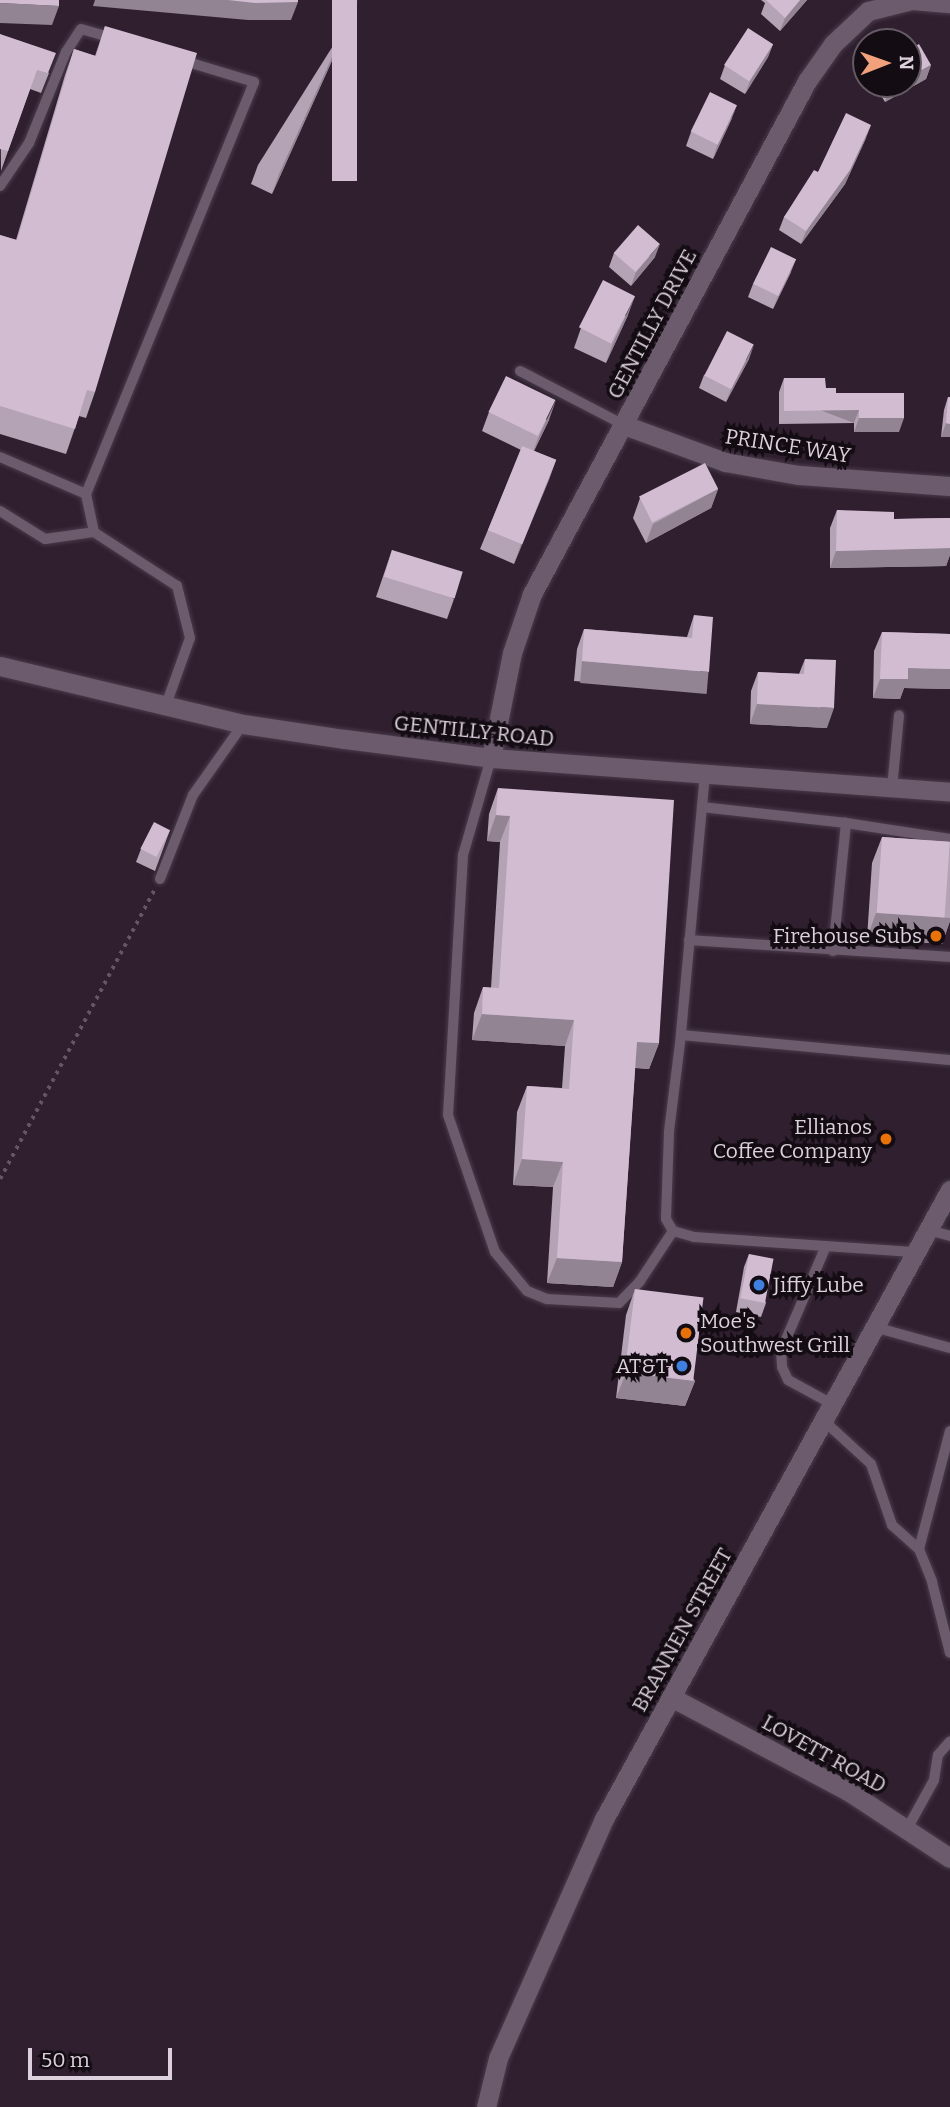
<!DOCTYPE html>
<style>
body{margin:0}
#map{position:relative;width:950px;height:2107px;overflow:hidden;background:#2f1f2f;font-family:Bitter,serif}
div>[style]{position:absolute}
.path>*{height:3.5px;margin-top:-1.75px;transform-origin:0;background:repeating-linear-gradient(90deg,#645664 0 3.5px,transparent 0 8.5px)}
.roads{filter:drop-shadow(0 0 2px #493c4a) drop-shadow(0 0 2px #493c4a)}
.service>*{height:10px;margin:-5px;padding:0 5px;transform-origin:5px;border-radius:5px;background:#6c5a6d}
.minor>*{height:19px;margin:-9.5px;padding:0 9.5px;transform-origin:9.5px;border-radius:9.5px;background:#6c5a6d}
.tertiary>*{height:19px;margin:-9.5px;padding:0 9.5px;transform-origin:9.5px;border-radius:9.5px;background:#6c5a6d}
.wall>*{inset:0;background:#b4a2b5}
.shaded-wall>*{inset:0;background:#928493;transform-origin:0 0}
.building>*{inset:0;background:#d1bcd2;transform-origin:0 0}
.dots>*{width:19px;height:19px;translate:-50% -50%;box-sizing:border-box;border:4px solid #130c13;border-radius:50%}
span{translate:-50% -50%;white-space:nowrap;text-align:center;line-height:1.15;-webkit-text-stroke:7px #130c13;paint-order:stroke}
.street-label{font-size:21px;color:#dbd0db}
.poi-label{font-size:21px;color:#dbd0db}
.right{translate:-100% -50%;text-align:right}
.left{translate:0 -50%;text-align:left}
.north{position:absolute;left:852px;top:28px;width:70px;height:70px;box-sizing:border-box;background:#130c13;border:2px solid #635a63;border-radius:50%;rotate:89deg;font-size:19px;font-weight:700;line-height:28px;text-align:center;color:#dbd0db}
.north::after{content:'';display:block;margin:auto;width:24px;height:32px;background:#f1a17b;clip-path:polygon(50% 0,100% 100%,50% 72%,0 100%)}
.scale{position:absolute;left:28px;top:2048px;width:144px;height:32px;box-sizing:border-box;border:4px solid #dbd0db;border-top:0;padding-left:9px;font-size:21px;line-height:24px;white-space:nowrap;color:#dbd0db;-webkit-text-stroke:5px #130c13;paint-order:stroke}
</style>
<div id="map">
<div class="path">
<i style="left:0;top:1179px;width:327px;rotate:-61.9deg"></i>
</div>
<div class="roads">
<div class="service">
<i style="left:0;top:186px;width:52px;rotate:-56deg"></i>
<i style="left:29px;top:143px;width:98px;rotate:-67.9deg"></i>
<i style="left:66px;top:52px;width:27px;rotate:-57deg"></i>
<i style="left:81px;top:29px;width:36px;rotate:16deg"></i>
<i style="left:520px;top:371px;width:117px;rotate:27.4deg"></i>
<i style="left:0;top:457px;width:94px;rotate:23.3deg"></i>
<i style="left:0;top:511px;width:53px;rotate:31.9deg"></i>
<i style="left:45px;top:539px;width:49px;rotate:-8.1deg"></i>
<i style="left:166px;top:705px;width:71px;rotate:-70.3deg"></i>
<i style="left:190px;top:638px;width:54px;rotate:-104deg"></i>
<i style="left:177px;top:586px;width:99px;rotate:-147deg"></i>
<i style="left:94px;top:532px;width:39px;rotate:-102deg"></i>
<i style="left:86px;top:494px;width:445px;rotate:-67.8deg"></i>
<i style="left:254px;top:82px;width:76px;rotate:-163.2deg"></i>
<i style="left:491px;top:758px;width:101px;rotate:106.1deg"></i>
<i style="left:463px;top:855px;width:260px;rotate:93.3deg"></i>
<i style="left:448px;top:1115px;width:145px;rotate:71.1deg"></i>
<i style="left:495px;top:1252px;width:50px;rotate:50.6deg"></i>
<i style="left:527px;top:1291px;width:22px;rotate:22deg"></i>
<i style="left:547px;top:1299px;width:72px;rotate:3.2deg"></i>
<i style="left:619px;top:1303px;width:30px;rotate:-46deg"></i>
<i style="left:640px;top:1281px;width:60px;rotate:-56.6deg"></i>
<i style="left:705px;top:774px;width:262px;rotate:95.3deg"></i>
<i style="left:681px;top:1035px;width:270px;rotate:5.3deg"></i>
<i style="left:892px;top:788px;width:73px;rotate:-84.5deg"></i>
<i style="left:702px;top:807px;width:145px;rotate:6.3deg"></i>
<i style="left:160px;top:879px;width:90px;rotate:-68.6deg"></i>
<i style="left:193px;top:795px;width:87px;rotate:-54.8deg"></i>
<i style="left:689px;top:940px;width:262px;rotate:3.7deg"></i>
<i style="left:833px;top:951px;width:129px;rotate:-84.2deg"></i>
<i style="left:846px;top:823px;width:105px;rotate:8.7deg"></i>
<i style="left:681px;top:1035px;width:98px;rotate:97.1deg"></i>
<i style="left:669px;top:1132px;width:87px;rotate:92deg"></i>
<i style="left:666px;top:1219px;width:14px;rotate:60deg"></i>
<i style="left:673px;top:1231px;width:22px;rotate:16deg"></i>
<i style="left:694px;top:1237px;width:223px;rotate:3.9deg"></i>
<i style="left:928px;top:1230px;width:23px;rotate:15deg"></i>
<i style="left:826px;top:1246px;width:114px;rotate:113.2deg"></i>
<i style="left:781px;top:1351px;width:16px;rotate:86deg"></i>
<i style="left:782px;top:1367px;width:14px;rotate:65deg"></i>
<i style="left:788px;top:1380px;width:50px;rotate:28.6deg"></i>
<i style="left:874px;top:1327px;width:79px;rotate:15.4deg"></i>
<i style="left:823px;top:1420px;width:65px;rotate:42.5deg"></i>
<i style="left:871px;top:1464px;width:65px;rotate:71deg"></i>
<i style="left:892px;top:1525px;width:36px;rotate:42deg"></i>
<i style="left:919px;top:1549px;width:35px;rotate:68deg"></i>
<i style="left:932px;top:1582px;width:73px;rotate:75.8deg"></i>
<i style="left:919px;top:1549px;width:122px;rotate:-75.3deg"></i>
<i style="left:907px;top:1829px;width:56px;rotate:-61.1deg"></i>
<i style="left:934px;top:1780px;width:25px;rotate:-81deg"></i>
<i style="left:938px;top:1755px;width:18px;rotate:-49deg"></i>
</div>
<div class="minor">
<i style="left:624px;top:425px;width:108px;rotate:20.1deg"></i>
<i style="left:725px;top:462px;width:75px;rotate:10deg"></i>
<i style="left:799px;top:475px;width:151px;rotate:4.2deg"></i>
<i style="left:491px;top:758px;width:107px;rotate:-78.7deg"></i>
<i style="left:512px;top:653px;width:62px;rotate:-71.3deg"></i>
<i style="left:532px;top:594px;width:582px;rotate:-61.81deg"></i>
<i style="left:807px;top:81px;width:45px;rotate:-54.9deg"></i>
<i style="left:833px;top:44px;width:48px;rotate:-43.3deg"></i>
<i style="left:868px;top:11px;width:45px;rotate:-14deg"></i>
<i style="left:912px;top:0;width:38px;rotate:5deg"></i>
<i style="left:671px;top:1697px;width:200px;rotate:28deg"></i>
<i style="left:848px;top:1791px;width:122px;rotate:33.3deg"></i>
</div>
<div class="tertiary">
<i style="left:0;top:666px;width:250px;rotate:13.4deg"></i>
<i style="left:243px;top:724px;width:103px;rotate:8.4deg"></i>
<i style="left:345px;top:739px;width:147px;rotate:7.4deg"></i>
<i style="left:491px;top:758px;width:460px;rotate:4.2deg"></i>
<i style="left:486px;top:2107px;width:50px;rotate:-76.2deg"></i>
<i style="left:498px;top:2058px;width:261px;rotate:-66.1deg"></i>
<i style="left:604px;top:1819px;width:718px;rotate:-61.19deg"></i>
</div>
</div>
<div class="wall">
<i style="clip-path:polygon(761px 0,807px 0,780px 31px,761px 14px,765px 3px)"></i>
<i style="clip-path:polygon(353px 14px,272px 194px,251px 184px,258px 165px)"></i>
<i style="clip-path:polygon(105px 26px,95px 392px,86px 418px,79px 416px,66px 454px,0 434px,0 235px,16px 240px,65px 75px,74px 49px,95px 56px)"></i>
<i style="clip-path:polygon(0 34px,49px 73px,41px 93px,30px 89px,1px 171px)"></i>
<i style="clip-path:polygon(773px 44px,768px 57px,745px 94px,720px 79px,725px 65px)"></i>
<i style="clip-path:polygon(931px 65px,926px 79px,885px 102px,874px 84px,908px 84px)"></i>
<i style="clip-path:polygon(732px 118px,713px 159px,686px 146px,691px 132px)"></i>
<i style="clip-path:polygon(866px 138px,845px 184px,801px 244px,779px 230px,784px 217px,818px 172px)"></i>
<i style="clip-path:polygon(614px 253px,655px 257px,631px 286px,609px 267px)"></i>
<i style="clip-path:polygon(791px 272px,773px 309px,748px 297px,753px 284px)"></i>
<i style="clip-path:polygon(628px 315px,606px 363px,574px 348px,581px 328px)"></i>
<i style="clip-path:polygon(749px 359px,726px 402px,699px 388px,704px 375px)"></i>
<i style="clip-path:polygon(784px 378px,826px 388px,836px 393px,899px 432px,854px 432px,854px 423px,779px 424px,779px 392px)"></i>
<i style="clip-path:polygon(948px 397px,950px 397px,950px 437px,941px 437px,944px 410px)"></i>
<i style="clip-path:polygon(489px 412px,549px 420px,534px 451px,556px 460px,514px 564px,480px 549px,521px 450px,482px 431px)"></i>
<i style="clip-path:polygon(718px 489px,711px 508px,646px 543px,633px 518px,640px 498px)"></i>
<i style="clip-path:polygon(837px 510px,894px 519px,950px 518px,950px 555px,946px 566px,830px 568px,830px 528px)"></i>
<i style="clip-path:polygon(392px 550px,454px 599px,447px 619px,376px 597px)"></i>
<i style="clip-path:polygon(694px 615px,702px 692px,574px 681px,577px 649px,584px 629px,687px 637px)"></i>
<i style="clip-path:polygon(882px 632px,950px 634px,950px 689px,904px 688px,900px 699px,873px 698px,874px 651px)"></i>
<i style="clip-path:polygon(805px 659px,827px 728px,750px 724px,751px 691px,758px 672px,799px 674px)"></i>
<i style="clip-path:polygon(498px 788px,659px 1043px,649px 1069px,635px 1068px,622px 1262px,613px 1287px,547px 1283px,553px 1187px,513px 1185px,517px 1112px,527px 1086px,562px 1088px,565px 1046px,472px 1040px,474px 1013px,483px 987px,491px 988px,500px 842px,487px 841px,489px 814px)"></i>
<i style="clip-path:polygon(170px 830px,155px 871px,136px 862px,141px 849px)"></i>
<i style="clip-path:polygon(882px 837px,950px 842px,950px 921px,942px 944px,867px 938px,872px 863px)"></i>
<i style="clip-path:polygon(749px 1254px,766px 1303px,761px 1317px,736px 1312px,744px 1267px)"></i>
<i style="clip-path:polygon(635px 1289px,695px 1381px,685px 1406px,616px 1398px,626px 1315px)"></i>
</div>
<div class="shaded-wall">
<i style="clip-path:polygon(95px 0,227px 0,298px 2px,291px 20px,248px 20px,93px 6px)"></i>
<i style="clip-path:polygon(358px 0,353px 14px,272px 194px,279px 174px)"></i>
<i style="clip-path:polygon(800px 0,807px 0,780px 31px,785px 18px)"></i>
<i style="clip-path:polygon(0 3px,59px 6px,52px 25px,0 23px)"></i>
<i style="clip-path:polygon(773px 44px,768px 57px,745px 94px,750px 81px)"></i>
<i style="clip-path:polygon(931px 65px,926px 79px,885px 102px,889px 89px,898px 84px,908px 84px,908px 78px)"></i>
<i style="clip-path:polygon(737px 105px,732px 118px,713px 159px,717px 146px)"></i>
<i style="clip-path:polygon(871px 125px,866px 138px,845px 184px,801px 244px,806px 231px)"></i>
<i style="clip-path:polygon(660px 244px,655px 257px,631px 286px,636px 272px)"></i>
<i style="clip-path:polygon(796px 259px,791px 272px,773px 309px,778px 296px)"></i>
<i style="clip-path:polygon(635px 296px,628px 315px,606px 363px,613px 343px)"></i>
<i style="clip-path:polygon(754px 345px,749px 359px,726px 402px,731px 389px)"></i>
<i style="clip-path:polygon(556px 400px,549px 420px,532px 455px,539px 436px)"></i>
<i style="left:859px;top:410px;width:14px;height:75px;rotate:111deg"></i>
<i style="clip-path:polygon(859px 418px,904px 418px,899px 432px,854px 432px)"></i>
<i style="clip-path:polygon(946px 423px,950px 424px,950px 437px,941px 437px)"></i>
<i style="clip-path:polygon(556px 460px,549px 480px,514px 564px,521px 544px)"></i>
<i style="clip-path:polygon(718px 489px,711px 508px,646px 543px,653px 524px)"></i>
<i style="clip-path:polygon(950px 548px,950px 555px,946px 566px,830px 568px,836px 551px)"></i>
<i style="left:582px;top:661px;width:127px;height:22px;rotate:5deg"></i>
<i style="clip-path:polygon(908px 668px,950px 669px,950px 689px,904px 688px,900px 699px,873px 698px,880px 679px)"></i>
<i style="clip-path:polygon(757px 704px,834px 708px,827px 728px,750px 724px)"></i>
<i style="clip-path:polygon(496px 815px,510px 816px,500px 842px,487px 841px)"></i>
<i style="clip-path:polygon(876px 913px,950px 918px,950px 921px,942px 944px,867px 938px)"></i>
<i style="clip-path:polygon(482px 1014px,574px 1020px,565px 1046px,472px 1040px)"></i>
<i style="clip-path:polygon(637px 1042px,659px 1043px,649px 1069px,627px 1067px)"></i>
<i style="clip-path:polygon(522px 1159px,563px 1162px,553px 1187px,513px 1185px)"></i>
<i style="clip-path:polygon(557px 1258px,622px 1262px,613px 1287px,547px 1283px)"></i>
<i style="clip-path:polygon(626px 1373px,695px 1381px,685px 1406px,616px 1398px)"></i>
</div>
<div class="building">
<i style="clip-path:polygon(0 0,59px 0,59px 6px,0 3px)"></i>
<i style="clip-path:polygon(227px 0,298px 0,298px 2px,255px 3px)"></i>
<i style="left:332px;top:0;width:25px;height:181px"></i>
<i style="clip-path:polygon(766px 0,800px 0,785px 18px)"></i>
<i style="clip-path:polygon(105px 26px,197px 53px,95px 392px,87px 390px,75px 429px,0 406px,0 235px,17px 240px,74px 49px,96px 56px)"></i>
<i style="left:748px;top:28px;width:30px;height:44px;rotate:33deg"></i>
<i style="clip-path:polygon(0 34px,56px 53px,48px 73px,37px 70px,8px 151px,0 149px)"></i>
<i style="clip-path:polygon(919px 44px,931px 65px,908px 78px,908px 50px)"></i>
<i style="clip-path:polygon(887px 84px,898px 84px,889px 89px)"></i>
<i style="left:710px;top:92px;width:30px;height:44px;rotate:26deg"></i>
<i style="clip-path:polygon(846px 113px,871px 125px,850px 170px,806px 231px,784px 217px,814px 170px,818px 172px)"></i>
<i style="left:638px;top:225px;width:29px;height:37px;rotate:41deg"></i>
<i style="left:771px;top:247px;width:28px;height:41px;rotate:26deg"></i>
<i style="left:603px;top:280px;width:36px;height:53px;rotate:27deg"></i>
<i style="left:727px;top:331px;width:30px;height:50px;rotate:27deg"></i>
<i style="left:506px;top:376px;width:55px;height:40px;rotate:26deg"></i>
<i style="clip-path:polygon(784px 378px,825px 378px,826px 388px,836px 388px,836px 393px,904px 393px,904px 418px,859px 418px,859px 410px,784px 411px)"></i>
<i style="clip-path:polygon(948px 397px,950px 397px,950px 424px,946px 423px)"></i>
<i style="left:522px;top:446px;width:37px;height:91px;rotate:22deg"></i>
<i style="left:705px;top:463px;width:29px;height:74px;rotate:63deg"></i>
<i style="clip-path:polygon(837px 510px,894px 512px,894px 519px,950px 518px,950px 548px,836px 551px)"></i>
<i style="left:392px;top:550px;width:74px;height:28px;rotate:17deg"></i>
<i style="clip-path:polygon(694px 615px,713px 617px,709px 672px,582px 661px,584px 629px,692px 638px)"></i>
<i style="clip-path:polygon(882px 632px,950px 634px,950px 669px,908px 668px,908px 679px,880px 679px)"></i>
<i style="clip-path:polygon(805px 659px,836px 660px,834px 708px,757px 704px,758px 672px,804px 674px)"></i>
<i style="clip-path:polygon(498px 788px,674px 800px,659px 1043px,637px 1042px,622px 1262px,557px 1258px,563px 1162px,522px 1159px,527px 1086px,569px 1089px,574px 1020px,482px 1014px,483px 987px,499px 988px,510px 816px,496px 815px)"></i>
<i style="left:154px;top:822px;width:18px;height:30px;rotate:27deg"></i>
<i style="left:882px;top:837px;width:68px;height:76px;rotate:4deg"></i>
<i style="left:749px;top:1254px;width:25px;height:45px;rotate:11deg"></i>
<i style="left:635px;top:1289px;width:69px;height:84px;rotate:7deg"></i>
</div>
<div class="dots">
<i style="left:936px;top:936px;background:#e8710a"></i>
<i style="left:886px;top:1139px;background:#e8710a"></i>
<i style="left:759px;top:1285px;background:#3f7fe0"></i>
<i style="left:686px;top:1333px;background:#e8710a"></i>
<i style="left:682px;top:1366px;background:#3f7fe0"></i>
</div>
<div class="street-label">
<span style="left:652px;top:324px;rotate:-62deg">GENTILLY DRIVE</span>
<span style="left:788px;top:446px;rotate:9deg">PRINCE WAY</span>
<span style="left:474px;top:731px;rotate:6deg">GENTILLY ROAD</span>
<span style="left:682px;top:1630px;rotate:-61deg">BRANNEN STREET</span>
<span style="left:824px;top:1754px;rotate:29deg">LOVETT ROAD</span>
</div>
<div class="poi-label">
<span class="right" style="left:922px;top:936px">Firehouse Subs</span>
<span class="right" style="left:872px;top:1139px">Ellianos<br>Coffee Company</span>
<span class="left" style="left:773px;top:1285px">Jiffy Lube</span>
<span class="left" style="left:700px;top:1333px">Moe's<br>Southwest Grill</span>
<span class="right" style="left:668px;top:1366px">AT&amp;T</span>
</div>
<div class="north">N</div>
<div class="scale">50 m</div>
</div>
